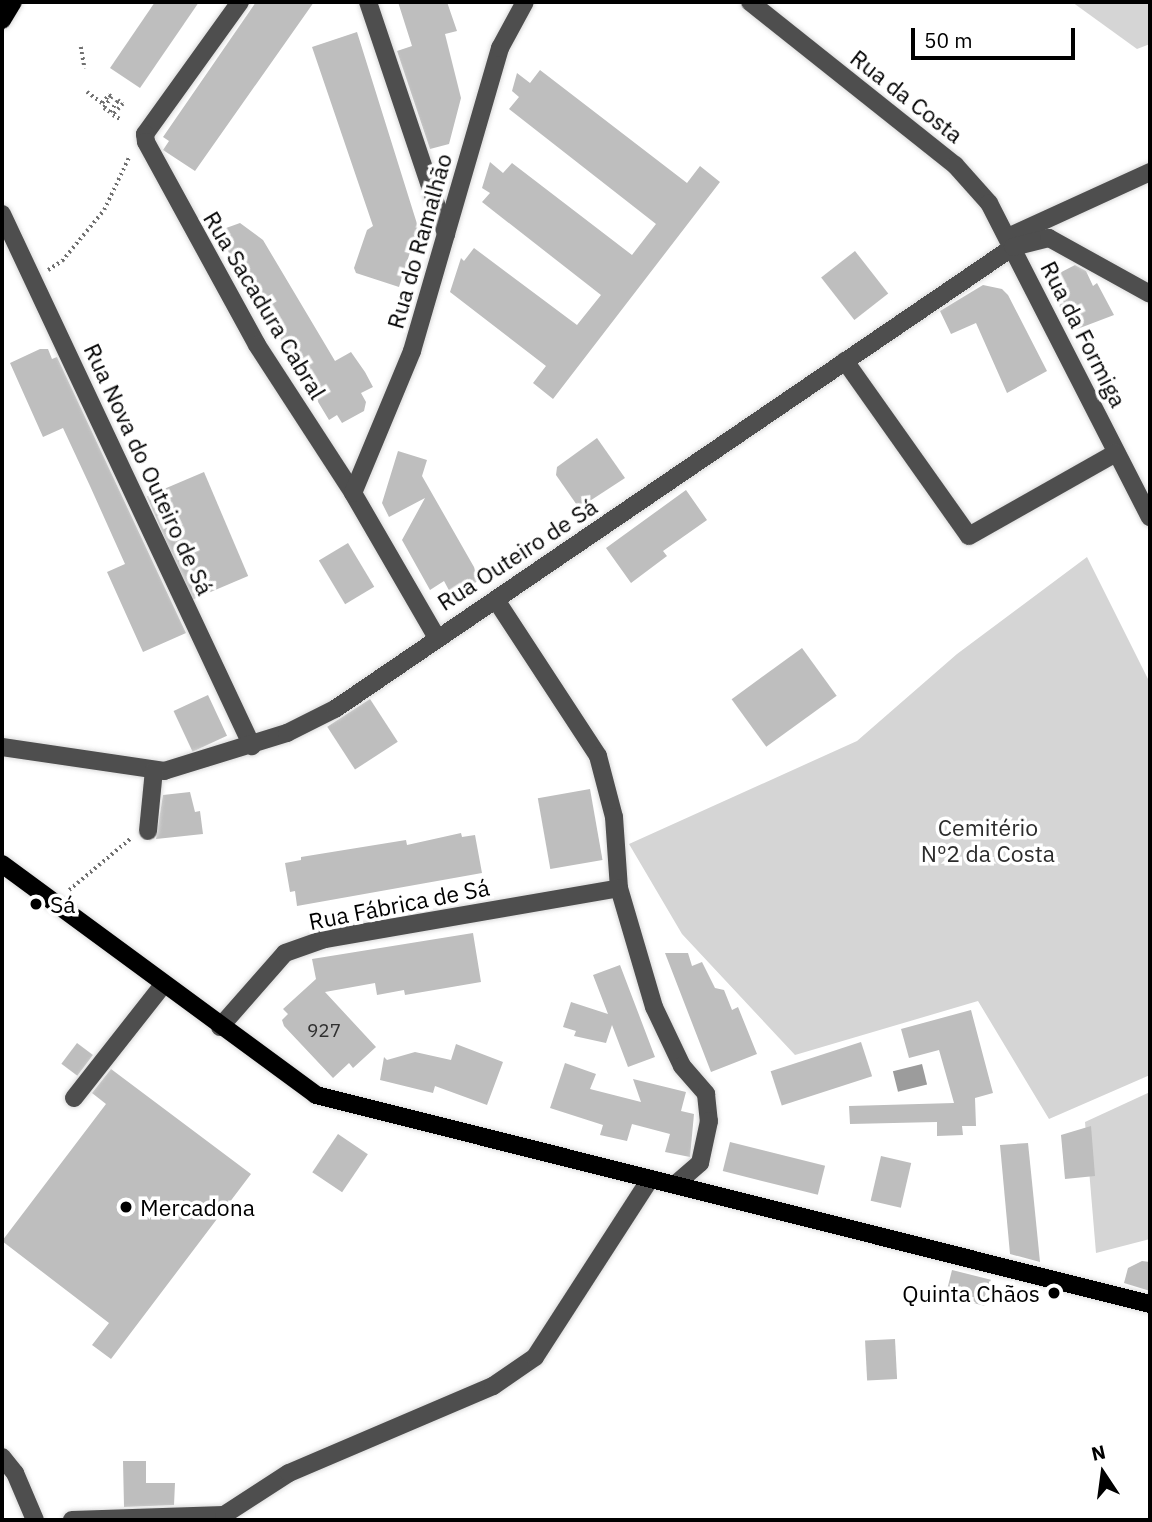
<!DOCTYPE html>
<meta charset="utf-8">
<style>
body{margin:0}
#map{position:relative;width:1152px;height:1522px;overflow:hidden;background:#fff;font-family:"IBM Plex Sans",sans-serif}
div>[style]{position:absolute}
.green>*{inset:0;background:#d5d5d5}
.water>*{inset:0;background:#9c9c9c;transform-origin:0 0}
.building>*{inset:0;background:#bebebe;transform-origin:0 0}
.path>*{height:3.5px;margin-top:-1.75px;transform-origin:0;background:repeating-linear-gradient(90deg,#707070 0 2px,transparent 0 5.5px)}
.roads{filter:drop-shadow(0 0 2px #dbdbdb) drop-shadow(0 0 2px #dbdbdb)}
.minor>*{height:18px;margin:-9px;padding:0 9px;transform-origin:9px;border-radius:9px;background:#4e4e4e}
.major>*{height:18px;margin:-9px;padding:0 9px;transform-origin:9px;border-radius:9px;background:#000}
.dots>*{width:19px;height:19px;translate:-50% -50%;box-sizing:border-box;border:4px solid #fff;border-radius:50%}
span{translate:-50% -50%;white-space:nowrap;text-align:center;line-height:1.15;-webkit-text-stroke:7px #fff;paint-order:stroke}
.number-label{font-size:19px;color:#303030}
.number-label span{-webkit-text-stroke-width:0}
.street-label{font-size:23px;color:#000}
.park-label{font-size:23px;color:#2c2c2c}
.poi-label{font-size:23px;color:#000}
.left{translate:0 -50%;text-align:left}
.right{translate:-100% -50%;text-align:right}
.frame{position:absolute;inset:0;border:4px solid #000;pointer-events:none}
.north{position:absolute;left:1068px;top:1438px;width:70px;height:70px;-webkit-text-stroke:5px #fff;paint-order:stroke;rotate:347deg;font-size:19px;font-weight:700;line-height:28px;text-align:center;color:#000}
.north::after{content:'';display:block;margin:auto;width:24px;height:32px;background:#000;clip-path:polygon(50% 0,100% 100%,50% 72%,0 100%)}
.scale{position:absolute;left:911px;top:28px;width:164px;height:32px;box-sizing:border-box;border:4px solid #000;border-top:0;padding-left:9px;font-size:21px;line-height:24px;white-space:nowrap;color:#000;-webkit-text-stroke:5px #fff;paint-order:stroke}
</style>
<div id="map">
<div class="green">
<i style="clip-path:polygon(1072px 2px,1150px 2px,1150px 44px,1137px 49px)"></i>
<i style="clip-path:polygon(1087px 557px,1150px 683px,1150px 1075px,1049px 1119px,978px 1001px,795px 1055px,682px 934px,629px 844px,857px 741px,957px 654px)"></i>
<i style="clip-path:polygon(1150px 1092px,1150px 1239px,1096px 1253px,1085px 1122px)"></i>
</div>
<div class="water">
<i style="left:922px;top:1064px;width:21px;height:30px;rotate:76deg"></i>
</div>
<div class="building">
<i style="clip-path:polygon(155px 2px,199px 2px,140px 88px,110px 68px)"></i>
<i style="clip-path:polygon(256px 2px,314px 2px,195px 171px,163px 150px,169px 141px,163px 137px)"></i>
<i style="clip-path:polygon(398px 2px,447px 2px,457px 31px,445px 34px,461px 98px,449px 144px,430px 149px,397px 51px,412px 46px)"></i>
<i style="clip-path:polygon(357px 32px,418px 227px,399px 287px,356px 273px,354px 268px,367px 230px,373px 226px,312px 47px)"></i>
<i style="clip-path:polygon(540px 70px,687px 183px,700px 166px,720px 182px,553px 399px,533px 383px,546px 366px,450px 292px,461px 258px,464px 261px,474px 248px,577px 325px,601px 295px,482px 202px,490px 193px,482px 188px,490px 162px,503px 173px,512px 163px,632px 255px,656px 224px,509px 109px,519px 97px,512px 91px,517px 73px,530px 83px)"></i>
<i style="clip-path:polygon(240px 223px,263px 240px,335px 361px,351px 352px,365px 372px,373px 387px,361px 393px,366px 402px,364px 411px,342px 423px,337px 415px,329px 420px,215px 232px)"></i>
<i style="left:855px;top:251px;width:54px;height:43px;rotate:52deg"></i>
<i style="clip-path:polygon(1075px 265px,1086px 271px,1093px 286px,1097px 283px,1114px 315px,1072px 331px,1046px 280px)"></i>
<i style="clip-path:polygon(983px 285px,1002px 289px,1008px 295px,1047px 371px,1007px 393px,976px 323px,951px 334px,940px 311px)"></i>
<i style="clip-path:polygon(40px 349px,48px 349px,52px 359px,57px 357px,186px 633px,143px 652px,107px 572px,125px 564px,90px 486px,63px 428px,43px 437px,10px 363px)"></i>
<i style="clip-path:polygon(597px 438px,625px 478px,579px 508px,556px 475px,557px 467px)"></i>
<i style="clip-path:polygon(398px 451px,427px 460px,422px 476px,474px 567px,478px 581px,452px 596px,444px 581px,430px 590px,402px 540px,425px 498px,389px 517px,382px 503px)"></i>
<i style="left:204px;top:472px;width:113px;height:62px;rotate:67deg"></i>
<i style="clip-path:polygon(686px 490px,707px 520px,663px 551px,667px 556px,631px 583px,606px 548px)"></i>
<i style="left:348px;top:543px;width:51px;height:34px;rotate:59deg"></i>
<i style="left:802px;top:648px;width:59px;height:87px;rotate:54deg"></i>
<i style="left:208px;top:695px;width:45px;height:38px;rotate:65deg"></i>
<i style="left:370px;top:699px;width:51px;height:51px;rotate:57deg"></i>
<i style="left:590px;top:789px;width:72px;height:53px;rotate:80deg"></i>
<i style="clip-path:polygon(190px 792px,195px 812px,200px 811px,203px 834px,156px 839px,163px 795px)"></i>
<i style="clip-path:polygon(461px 833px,462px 837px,475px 835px,482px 873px,297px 906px,295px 891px,290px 892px,285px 863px,301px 860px,301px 857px,406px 840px,407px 845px)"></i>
<i style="clip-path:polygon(473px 933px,481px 982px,405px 995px,404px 990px,377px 995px,375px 983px,325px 992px,376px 1047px,353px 1068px,349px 1063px,333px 1078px,284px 1026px,282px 1020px,288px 1014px,283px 1009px,316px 979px,312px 959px)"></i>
<i style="clip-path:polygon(665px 953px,688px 953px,692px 966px,702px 962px,715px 988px,724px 990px,732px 1010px,738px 1007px,757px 1054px,711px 1072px)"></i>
<i style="clip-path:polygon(620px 965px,655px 1057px,628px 1067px,612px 1025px,606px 1043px,574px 1036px,576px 1031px,563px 1027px,571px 1002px,608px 1014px,593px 975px)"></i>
<i style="clip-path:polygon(971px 1010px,993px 1093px,975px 1098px,976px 1126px,962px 1126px,963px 1135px,937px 1136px,937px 1122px,850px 1124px,849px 1106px,954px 1103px,939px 1050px,909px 1058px,901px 1029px)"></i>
<i style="left:861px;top:1042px;width:36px;height:95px;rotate:72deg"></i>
<i style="left:77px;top:1043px;width:20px;height:26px;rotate:37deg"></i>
<i style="clip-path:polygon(456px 1044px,503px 1062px,487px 1105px,435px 1086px,433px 1093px,380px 1080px,384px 1057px,387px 1060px,415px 1052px,451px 1060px)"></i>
<i style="clip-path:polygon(565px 1063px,596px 1074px,590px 1089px,641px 1102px,633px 1079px,686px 1092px,681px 1111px,694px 1114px,690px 1157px,665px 1152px,670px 1134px,632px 1124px,627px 1141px,600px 1135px,603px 1125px,550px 1108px)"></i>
<i style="clip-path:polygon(111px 1069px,251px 1174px,111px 1359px,92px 1345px,109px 1323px,2px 1241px,106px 1104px,92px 1093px)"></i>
<i style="clip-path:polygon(1091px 1126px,1095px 1176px,1065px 1179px,1061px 1135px)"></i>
<i style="left:338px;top:1134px;width:36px;height:46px;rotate:34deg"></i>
<i style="left:730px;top:1142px;width:98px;height:30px;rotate:14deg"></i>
<i style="clip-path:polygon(1028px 1143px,1032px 1182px,1040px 1262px,1010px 1254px,1000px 1145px)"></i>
<i style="left:881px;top:1156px;width:31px;height:46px;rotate:13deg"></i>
<i style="clip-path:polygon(1142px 1261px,1150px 1262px,1150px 1291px,1124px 1283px,1128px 1268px)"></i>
<i style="left:952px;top:1270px;width:40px;height:27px;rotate:14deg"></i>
<i style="left:895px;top:1339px;width:40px;height:30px;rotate:87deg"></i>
<i style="clip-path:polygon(123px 1461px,146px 1461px,146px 1483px,175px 1483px,174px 1505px,124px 1507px)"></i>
</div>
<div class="path">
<i style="left:81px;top:47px;width:22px;rotate:80deg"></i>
<i style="left:87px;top:92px;width:19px;rotate:36deg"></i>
<i style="left:102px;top:103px;width:11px;rotate:-49deg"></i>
<i style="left:109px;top:95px;width:4px;rotate:34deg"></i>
<i style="left:112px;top:97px;width:14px;rotate:126deg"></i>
<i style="left:104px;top:108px;width:7px;rotate:34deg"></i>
<i style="left:110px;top:112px;width:14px;rotate:-56deg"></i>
<i style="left:118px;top:100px;width:6px;rotate:39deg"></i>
<i style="left:123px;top:104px;width:15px;rotate:132deg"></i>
<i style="left:113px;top:115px;width:8px;rotate:30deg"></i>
<i style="left:48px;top:270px;width:17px;rotate:-33deg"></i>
<i style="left:62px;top:261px;width:66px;rotate:-50.5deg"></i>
<i style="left:104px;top:210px;width:59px;rotate:-64.7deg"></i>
<i style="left:69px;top:890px;width:80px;rotate:-39.9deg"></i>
</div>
<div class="roads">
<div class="minor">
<i style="left:240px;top:2px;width:163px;rotate:125.7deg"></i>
<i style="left:145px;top:134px;width:8px;rotate:83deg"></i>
<i style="left:146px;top:142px;width:231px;rotate:61.3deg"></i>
<i style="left:257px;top:345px;width:176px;rotate:57deg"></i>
<i style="left:353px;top:493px;width:165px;rotate:59.9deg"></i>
<i style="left:368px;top:2px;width:245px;rotate:71.4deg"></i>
<i style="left:750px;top:2px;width:262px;rotate:38.5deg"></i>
<i style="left:955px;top:165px;width:51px;rotate:48.2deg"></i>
<i style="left:989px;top:203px;width:353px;rotate:62.9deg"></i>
<i style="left:2px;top:214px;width:588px;rotate:64.83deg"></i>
<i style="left:1008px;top:237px;width:156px;rotate:-24.6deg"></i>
<i style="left:845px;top:361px;width:214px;rotate:54.7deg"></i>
<i style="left:969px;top:536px;width:169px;rotate:-29.5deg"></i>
<i style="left:353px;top:493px;width:154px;rotate:-67.4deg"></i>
<i style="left:412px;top:351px;width:316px;rotate:-73.8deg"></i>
<i style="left:500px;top:48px;width:52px;rotate:-61.5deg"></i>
<i style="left:496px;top:600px;width:186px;rotate:56.8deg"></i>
<i style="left:598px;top:756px;width:63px;rotate:75.3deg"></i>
<i style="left:614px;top:817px;width:71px;rotate:86deg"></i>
<i style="left:619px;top:888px;width:124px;rotate:73.6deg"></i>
<i style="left:654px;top:1007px;width:65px;rotate:64.6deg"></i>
<i style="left:682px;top:1066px;width:37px;rotate:49deg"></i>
<i style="left:706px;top:1094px;width:27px;rotate:84deg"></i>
<i style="left:709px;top:1121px;width:43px;rotate:102.1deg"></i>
<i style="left:700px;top:1163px;width:33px;rotate:139deg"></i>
<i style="left:2px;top:747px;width:164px;rotate:8.4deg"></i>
<i style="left:164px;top:771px;width:129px;rotate:-17.2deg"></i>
<i style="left:287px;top:733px;width:54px;rotate:-26.6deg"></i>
<i style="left:335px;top:709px;width:820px;rotate:-34.27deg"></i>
<i style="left:1013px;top:247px;width:37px;rotate:-14deg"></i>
<i style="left:1049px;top:238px;width:115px;rotate:29deg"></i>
<i style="left:148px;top:831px;width:61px;rotate:-84.4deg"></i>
<i style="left:220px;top:1027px;width:98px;rotate:-48.7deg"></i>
<i style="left:285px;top:953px;width:42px;rotate:-19.3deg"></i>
<i style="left:325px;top:939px;width:298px;rotate:-9.8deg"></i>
<i style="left:74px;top:1098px;width:144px;rotate:-51.8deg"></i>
<i style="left:2px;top:1457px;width:21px;rotate:51deg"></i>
<i style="left:15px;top:1473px;width:51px;rotate:66.9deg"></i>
<i style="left:72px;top:1520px;width:152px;rotate:-1.9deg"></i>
<i style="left:224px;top:1515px;width:77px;rotate:-32.9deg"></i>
<i style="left:289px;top:1473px;width:222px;rotate:-23.1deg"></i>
<i style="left:493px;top:1386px;width:51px;rotate:-34.6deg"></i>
<i style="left:535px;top:1357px;width:212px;rotate:-57.1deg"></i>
</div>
<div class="major">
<i style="left:2px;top:20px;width:21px;rotate:-59deg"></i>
<i style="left:2px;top:864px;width:390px;rotate:36.3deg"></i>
<i style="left:316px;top:1095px;width:860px;rotate:14.07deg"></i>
</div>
</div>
<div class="dots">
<i style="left:36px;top:904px;background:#000"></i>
<i style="left:126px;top:1207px;background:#000"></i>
<i style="left:1054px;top:1293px;background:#000"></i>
</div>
<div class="number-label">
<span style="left:324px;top:1031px">927</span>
</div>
<div class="street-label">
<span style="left:907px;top:96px;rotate:38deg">Rua da Costa</span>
<span style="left:419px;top:241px;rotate:-74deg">Rua do Ramalhão</span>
<span style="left:265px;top:305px;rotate:59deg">Rua Sacadura Cabral</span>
<span style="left:1084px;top:334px;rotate:63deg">Rua da Formiga</span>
<span style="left:149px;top:469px;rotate:65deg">Rua Nova do Outeiro de Sá</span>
<span style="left:517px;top:554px;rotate:-33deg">Rua Outeiro de Sá</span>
<span style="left:399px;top:904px;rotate:-11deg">Rua Fábrica de Sá</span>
</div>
<div class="park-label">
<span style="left:988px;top:840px">Cemitério<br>Nº2 da Costa</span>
</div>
<div class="poi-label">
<span class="left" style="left:50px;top:904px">Sá</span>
<span class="left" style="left:140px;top:1207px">Mercadona</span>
<span class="right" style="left:1040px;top:1293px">Quinta Chãos</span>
</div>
<div class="frame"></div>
<div class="north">N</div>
<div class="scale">50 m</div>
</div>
